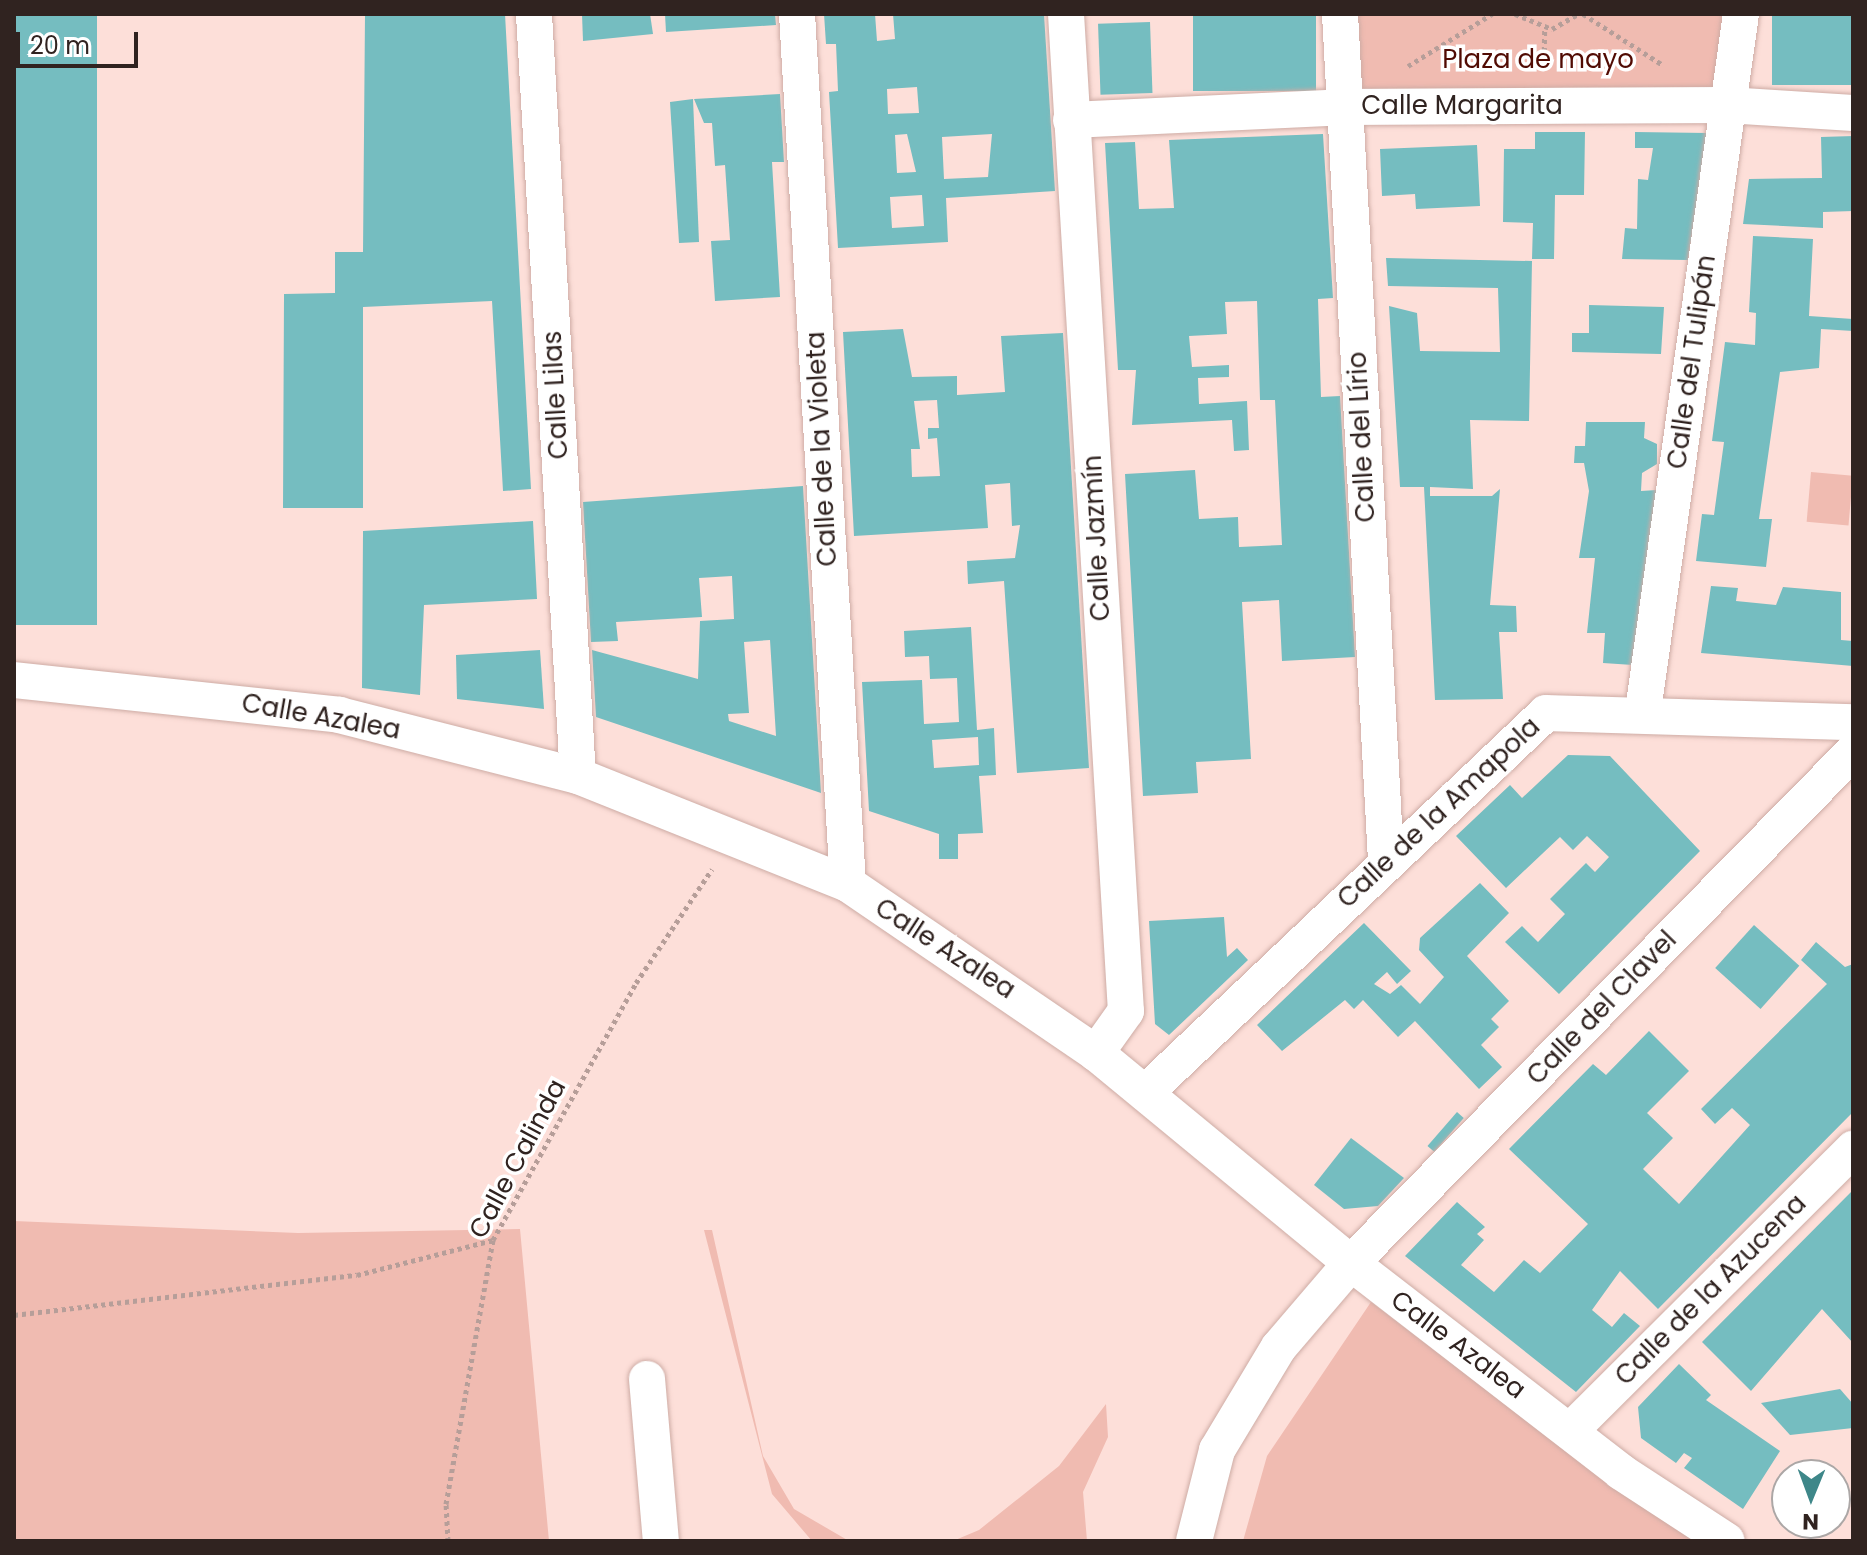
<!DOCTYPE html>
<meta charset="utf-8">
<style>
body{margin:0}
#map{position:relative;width:1867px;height:1555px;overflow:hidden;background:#fddfd9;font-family:Poppins,sans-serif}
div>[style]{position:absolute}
.green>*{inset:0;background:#f0bbb1;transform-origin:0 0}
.building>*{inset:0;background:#75bdc0;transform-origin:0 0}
.path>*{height:5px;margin-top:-2.5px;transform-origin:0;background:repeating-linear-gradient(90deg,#b69e99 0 4px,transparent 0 8px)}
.roads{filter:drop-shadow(0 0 2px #ceaca5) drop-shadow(0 0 2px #ceaca5)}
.street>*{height:36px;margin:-18px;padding:0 18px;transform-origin:18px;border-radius:18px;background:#fff}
span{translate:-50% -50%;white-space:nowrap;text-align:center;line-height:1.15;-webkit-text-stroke:7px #fff;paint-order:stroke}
.park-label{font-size:26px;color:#510b03}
.street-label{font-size:26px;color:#302320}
.frame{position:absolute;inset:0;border:16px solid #302320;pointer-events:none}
.north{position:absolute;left:1771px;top:1459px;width:80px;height:80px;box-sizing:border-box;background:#fff;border:2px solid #aca7a6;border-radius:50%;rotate:181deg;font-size:22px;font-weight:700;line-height:32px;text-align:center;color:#302320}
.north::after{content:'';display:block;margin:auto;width:28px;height:36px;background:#3e8789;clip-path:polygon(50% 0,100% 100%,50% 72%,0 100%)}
.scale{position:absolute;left:16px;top:32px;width:122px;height:36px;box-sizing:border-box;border:4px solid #302320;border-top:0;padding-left:10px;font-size:24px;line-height:28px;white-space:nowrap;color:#302320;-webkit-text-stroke:6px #fff;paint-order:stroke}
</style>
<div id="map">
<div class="green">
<i style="left:1340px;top:14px;width:401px;height:93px"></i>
<i style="left:1811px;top:472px;width:42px;height:50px;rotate:5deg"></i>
<i style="clip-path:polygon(14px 1221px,298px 1233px,520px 1229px,549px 1541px,14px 1541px)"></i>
<i style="clip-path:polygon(704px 1230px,712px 1230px,763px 1456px,794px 1509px,849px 1541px,812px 1541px,772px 1494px)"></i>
<i style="clip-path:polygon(1371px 1302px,1573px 1456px,1698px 1541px,1243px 1541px,1267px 1456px)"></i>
<i style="clip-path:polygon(1106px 1404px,1108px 1437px,1083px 1492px,1087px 1541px,953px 1541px,979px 1530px,1059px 1466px)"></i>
</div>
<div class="building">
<i style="left:14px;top:14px;width:83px;height:611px"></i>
<i style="clip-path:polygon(365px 14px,505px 14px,531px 489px,503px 491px,492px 301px,363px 307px,363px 508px,283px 508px,284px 294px,335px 293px,335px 252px,363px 252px)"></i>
<i style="clip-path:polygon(582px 14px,650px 14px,653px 34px,583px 41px)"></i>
<i style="clip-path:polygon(665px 14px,775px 14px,776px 25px,666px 32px)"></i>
<i style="clip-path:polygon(evenodd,824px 14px,875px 14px,877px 41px,895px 39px,893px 14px,1044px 14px,1055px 191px,946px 198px,948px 242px,838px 248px,829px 92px,838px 91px,836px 44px,826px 44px,824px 14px,917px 87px,919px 113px,888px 114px,887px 89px,917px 87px,824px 14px,907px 134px,916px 172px,897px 173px,895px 135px,907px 134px,824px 14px,992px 134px,988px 177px,944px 179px,942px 137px,992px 134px,824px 14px,922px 195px,924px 226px,892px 228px,890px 197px,922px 195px)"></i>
<i style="left:1193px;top:14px;width:123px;height:77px"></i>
<i style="left:1772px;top:14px;width:81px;height:71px"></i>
<i style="left:1150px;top:22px;width:71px;height:52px;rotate:88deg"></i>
<i style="clip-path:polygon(780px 94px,784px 162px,772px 162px,780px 297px,715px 301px,711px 241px,730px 240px,725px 165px,715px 166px,712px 123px,704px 123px,694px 99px)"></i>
<i style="clip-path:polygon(693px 99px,699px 242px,679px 243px,670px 102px)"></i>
<i style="clip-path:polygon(1535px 132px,1585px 132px,1584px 195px,1555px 195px,1554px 259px,1532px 259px,1533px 223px,1503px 222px,1504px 149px,1535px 149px)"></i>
<i style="clip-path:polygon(1635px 132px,1707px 133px,1688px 260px,1622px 259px,1625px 228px,1637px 229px,1638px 179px,1648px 180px,1653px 148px,1635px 148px)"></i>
<i style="clip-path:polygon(1323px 134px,1333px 298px,1318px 299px,1321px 397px,1340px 396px,1355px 657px,1282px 661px,1279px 600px,1242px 602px,1251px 759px,1196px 762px,1198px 793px,1143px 796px,1125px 474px,1195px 470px,1199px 519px,1238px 517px,1239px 547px,1282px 545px,1275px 400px,1260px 400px,1257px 301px,1225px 302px,1227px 334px,1189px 336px,1192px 367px,1229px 365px,1229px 377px,1198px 378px,1199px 404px,1247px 401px,1249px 450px,1234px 451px,1232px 420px,1132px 425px,1136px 370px,1118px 370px,1105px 143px,1135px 142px,1139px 209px,1174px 208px,1169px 140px)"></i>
<i style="clip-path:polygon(1853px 136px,1853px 211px,1823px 212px,1823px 228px,1743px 224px,1749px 179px,1822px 178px,1821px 137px)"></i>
<i style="clip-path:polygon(1477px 145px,1480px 206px,1416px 209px,1415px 194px,1382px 196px,1380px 149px)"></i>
<i style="clip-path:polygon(1753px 236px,1813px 239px,1809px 316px,1853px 319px,1853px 331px,1821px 329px,1819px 368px,1780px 372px,1759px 519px,1772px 519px,1766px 567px,1696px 561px,1702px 514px,1714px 515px,1724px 442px,1712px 441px,1725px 342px,1755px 345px,1756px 313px,1749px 312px)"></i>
<i style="clip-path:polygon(1386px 258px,1532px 261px,1529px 421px,1470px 420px,1473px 489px,1430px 487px,1430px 496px,1492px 496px,1500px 489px,1490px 605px,1516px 606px,1517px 632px,1499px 632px,1503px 699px,1435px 700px,1424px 487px,1400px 487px,1389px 306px,1417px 313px,1420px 351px,1500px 352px,1498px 288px,1388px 286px)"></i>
<i style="clip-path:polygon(1589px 305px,1664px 307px,1661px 354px,1572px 352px,1572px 333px,1589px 333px)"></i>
<i style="clip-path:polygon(evenodd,903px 329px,912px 377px,957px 376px,957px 395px,1005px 392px,1001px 336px,1063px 333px,1089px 768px,1017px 773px,1004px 581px,968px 584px,967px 561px,1015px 558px,1020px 525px,1012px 526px,1010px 483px,985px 485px,988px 528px,854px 536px,843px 332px,903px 329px,937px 400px,939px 428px,928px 428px,928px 439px,937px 438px,940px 476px,912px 477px,911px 449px,920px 449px,914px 401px,937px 400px)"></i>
<i style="clip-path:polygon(1586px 422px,1645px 422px,1644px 438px,1657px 444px,1657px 464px,1642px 473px,1641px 491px,1657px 490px,1633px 665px,1603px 663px,1605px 633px,1587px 633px,1595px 558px,1579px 558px,1589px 491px,1584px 463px,1574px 463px,1575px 446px,1585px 446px)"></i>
<i style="clip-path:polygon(evenodd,803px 486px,821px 793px,596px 717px,592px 650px,698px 679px,700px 621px,734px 619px,732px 576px,699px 578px,702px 617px,616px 622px,618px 641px,591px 642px,583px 502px,803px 486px,770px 640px,776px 736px,729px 721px,728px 714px,749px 713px,744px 642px,770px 640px)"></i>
<i style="clip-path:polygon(533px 521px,537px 599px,424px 605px,420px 695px,362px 688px,363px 531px)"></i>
<i style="clip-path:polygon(1711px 586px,1738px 588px,1736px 601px,1776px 605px,1783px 587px,1841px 592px,1841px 640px,1853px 641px,1853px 666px,1701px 653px)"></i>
<i style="clip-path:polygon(evenodd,971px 627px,977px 730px,994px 728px,996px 775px,979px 776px,983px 833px,958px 834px,958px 859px,939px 859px,939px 834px,869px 811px,862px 682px,922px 680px,924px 724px,959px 722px,957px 678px,930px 679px,929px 656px,905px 657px,904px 631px,971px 627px,978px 737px,979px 765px,934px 768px,932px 740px,978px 737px)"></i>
<i style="clip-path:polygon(540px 650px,544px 709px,457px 699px,456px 655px)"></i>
<i style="clip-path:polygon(1568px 755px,1610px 756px,1700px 851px,1559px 994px,1505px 942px,1522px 926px,1538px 942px,1565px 914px,1550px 899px,1586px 863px,1595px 872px,1609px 857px,1587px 836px,1573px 850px,1560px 837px,1506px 888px,1456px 836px,1510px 785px,1522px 798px)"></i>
<i style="clip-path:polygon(1480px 883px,1509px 913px,1467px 956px,1509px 1001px,1491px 1019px,1499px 1027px,1481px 1045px,1502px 1067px,1479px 1089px,1415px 1021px,1398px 1037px,1363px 1000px,1354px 1009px,1345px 1000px,1282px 1051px,1257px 1025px,1364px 923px,1411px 971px,1397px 984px,1387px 972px,1374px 984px,1390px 994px,1401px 985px,1420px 1004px,1444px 977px,1419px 950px,1420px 938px)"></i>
<i style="clip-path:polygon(1224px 917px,1227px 957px,1237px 948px,1248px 960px,1169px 1035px,1155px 1024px,1149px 921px)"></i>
<i style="left:1754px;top:925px;width:61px;height:58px;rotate:42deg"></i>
<i style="clip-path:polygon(1816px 942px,1845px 967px,1853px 964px,1853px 1112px,1658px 1309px,1620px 1271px,1592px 1310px,1612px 1327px,1624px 1313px,1640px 1326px,1576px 1392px,1405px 1256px,1457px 1202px,1485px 1227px,1477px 1234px,1484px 1240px,1461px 1265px,1494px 1292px,1524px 1260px,1540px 1273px,1588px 1224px,1509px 1149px,1593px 1064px,1606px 1075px,1649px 1031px,1689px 1071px,1647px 1113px,1673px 1138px,1643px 1169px,1679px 1204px,1750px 1125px,1732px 1108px,1715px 1124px,1701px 1109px,1827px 984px,1801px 960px)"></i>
<i style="left:1457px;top:1112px;width:9px;height:45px;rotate:41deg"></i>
<i style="clip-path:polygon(1351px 1138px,1404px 1178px,1378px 1206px,1344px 1209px,1314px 1185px)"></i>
<i style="clip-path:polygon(1853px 1190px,1853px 1343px,1822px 1309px,1751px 1391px,1702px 1342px)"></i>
<i style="clip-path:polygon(1679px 1364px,1711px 1395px,1706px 1400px,1780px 1451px,1743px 1509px,1684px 1468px,1692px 1458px,1684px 1453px,1676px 1463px,1641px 1438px,1638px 1407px)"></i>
<i style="clip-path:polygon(1840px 1389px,1853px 1404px,1853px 1428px,1790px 1435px,1761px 1403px)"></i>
</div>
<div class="path">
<i style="left:1515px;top:14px;width:40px;rotate:22deg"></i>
<i style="left:1552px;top:29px;width:30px;rotate:-30deg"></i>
<i style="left:1583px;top:14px;width:95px;rotate:32.5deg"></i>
<i style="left:1408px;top:66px;width:99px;rotate:-31.8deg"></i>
<i style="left:1544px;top:67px;width:39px;rotate:-89deg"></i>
<i style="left:14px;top:1315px;width:345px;rotate:-6.7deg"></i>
<i style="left:357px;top:1275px;width:140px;rotate:-14.4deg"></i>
<i style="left:448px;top:1541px;width:37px;rotate:-93deg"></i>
<i style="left:446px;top:1504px;width:268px;rotate:-79.9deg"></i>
<i style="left:493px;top:1240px;width:294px;rotate:-60.9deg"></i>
<i style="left:636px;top:983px;width:137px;rotate:-56.3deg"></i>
</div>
<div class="roads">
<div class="street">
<i style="left:534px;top:14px;width:763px;rotate:86.7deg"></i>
<i style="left:797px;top:14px;width:871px;rotate:86.65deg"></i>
<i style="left:1066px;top:14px;width:999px;rotate:86.56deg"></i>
<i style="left:1126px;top:1011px;width:52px;rotate:125.5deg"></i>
<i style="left:1340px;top:14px;width:847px;rotate:86.89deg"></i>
<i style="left:1071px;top:120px;width:272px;rotate:-2.7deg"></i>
<i style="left:1343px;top:107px;width:384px;rotate:-0.3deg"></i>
<i style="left:1727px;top:105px;width:126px;rotate:3.6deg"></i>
<i style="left:14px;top:680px;width:327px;rotate:6.1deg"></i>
<i style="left:339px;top:715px;width:247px;rotate:14.3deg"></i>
<i style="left:578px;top:776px;width:291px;rotate:21.8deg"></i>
<i style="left:848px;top:884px;width:300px;rotate:34.3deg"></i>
<i style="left:1096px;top:1053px;width:330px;rotate:39.5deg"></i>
<i style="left:1351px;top:1263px;width:341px;rotate:37.7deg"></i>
<i style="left:1621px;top:1472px;width:126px;rotate:33.1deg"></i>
<i style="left:1643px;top:711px;width:704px;rotate:-82deg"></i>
<i style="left:1145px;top:1093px;width:552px;rotate:-43.46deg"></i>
<i style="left:1546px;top:713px;width:307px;rotate:1.7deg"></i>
<i style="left:647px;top:1379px;width:163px;rotate:85.1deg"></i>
<i style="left:1570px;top:1431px;width:400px;rotate:-44.9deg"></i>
<i style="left:1194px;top:1541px;width:94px;rotate:-75.8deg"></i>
<i style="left:1217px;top:1450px;width:120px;rotate:-59deg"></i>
<i style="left:1279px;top:1347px;width:111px;rotate:-49.4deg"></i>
<i style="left:1351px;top:1263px;width:716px;rotate:-45.51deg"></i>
</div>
</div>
<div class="park-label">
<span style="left:1538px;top:60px">Plaza de mayo</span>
</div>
<div class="street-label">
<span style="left:1462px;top:106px">Calle Margarita</span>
<span style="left:1692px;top:362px;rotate:-82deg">Calle del Tulipán</span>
<span style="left:556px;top:395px;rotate:-93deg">Calle Lilas</span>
<span style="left:1362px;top:437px;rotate:-93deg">Calle del Lírio</span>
<span style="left:822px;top:449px;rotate:-93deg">Calle de la Violeta</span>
<span style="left:1097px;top:538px;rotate:-93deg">Calle Jazmín</span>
<span style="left:321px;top:717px;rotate:10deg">Calle Azalea</span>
<span style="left:1439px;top:813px;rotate:-43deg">Calle de la Amapola</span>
<span style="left:945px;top:949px;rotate:33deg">Calle Azalea</span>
<span style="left:1602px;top:1008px;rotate:-46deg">Calle del Clavel</span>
<span style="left:518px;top:1159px;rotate:-62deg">Calle Calinda</span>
<span style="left:1711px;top:1290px;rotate:-45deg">Calle de la Azucena</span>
<span style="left:1458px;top:1345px;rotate:37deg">Calle Azalea</span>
</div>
<div class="frame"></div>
<div class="north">N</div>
<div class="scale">20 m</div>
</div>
